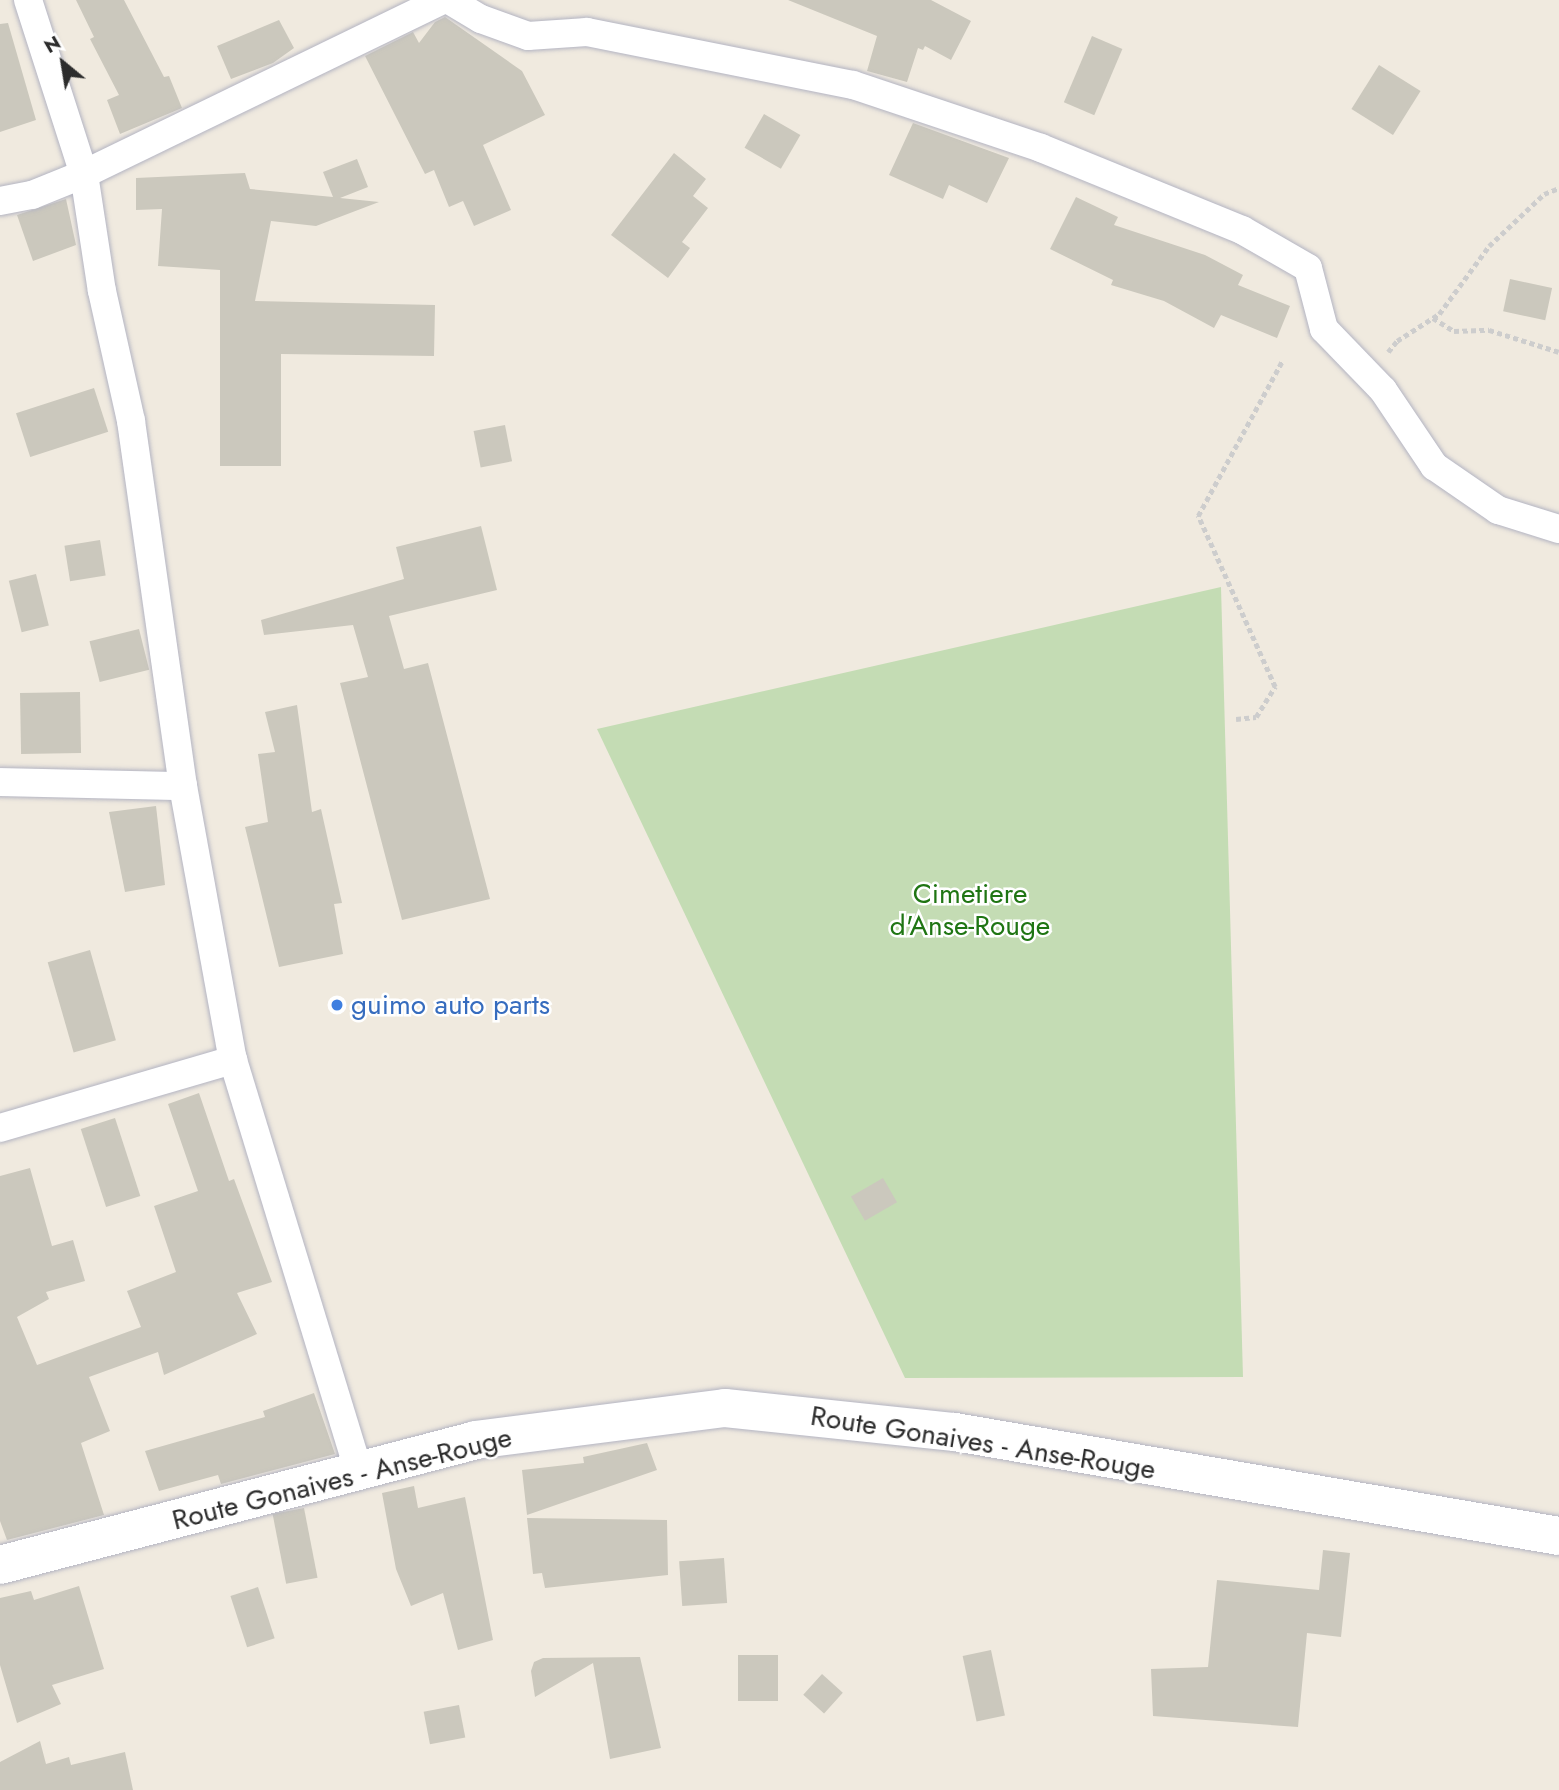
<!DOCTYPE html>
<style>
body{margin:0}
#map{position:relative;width:1559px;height:1790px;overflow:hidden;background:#f0eadf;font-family:Jost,sans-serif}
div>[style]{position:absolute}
.cemetery>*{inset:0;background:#c4dcb4}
.building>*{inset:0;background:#cbc8bd;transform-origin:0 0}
.path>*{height:4.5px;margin-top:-2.25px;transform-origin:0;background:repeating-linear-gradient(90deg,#cdcdcd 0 5px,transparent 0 8.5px)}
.roads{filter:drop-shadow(0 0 2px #b3b4c2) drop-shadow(0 0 2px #b3b4c2)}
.minor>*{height:28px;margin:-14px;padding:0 14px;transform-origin:14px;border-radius:14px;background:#fff}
.secondary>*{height:38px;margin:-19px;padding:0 19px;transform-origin:19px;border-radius:19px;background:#fff}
.dots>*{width:19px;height:19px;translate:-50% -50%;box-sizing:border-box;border:4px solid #fff;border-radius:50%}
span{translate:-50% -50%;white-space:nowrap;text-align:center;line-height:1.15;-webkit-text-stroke:5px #fff;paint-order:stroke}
.park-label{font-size:28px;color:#1f7513}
.shop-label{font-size:28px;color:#366cbe}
.left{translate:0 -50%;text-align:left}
.street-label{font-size:28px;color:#2d2d2d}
.north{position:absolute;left:28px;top:28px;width:70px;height:70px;-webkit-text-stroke:5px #fff;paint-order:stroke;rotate:330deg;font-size:19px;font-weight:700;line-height:28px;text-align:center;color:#2d2d2d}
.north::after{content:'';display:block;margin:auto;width:24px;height:32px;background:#2d2d2d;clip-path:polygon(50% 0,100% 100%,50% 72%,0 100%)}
</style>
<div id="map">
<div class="cemetery">
<i style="clip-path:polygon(1221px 587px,1243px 1377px,905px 1378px,597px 729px)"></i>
</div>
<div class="building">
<i style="clip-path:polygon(76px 0,124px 0,164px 77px,169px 76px,182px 108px,120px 134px,107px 100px,119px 95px,90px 39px,94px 37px)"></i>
<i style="clip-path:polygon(788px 0,931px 0,971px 21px,951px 60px,925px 46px,923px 50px,918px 48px,907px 82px,867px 71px,877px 36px)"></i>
<i style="clip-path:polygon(445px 17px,522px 71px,545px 115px,483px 145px,511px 210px,474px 226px,463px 201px,449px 207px,434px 170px,425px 174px,365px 56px,413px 32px,419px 43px,435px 22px)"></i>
<i style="clip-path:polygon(279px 20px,294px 48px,273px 63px,231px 79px,217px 46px)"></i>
<i style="clip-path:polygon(8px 23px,36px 120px,0 132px,0 24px)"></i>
<i style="left:1092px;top:36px;width:33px;height:72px;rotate:23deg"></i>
<i style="left:1379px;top:65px;width:49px;height:52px;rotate:32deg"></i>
<i style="left:764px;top:114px;width:42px;height:39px;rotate:30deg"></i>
<i style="clip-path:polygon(913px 123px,1009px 158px,987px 203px,949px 185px,943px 199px,889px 175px)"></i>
<i style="clip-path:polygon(674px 153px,706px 179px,693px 196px,708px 208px,682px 242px,690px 248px,668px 278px,611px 235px)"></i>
<i style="clip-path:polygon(357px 159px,368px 187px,340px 198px,379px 202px,316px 226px,271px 221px,255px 301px,435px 305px,434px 356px,281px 354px,281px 466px,220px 466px,220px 270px,158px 266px,162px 209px,136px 210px,136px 178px,245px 173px,250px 189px,333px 197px,323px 172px)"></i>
<i style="clip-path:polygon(1076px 197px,1118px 217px,1114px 225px,1205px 255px,1243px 275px,1238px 285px,1290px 306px,1277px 338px,1221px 315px,1214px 328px,1164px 301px,1111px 285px,1113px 280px,1050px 249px)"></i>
<i style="clip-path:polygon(66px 199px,76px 245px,33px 261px,17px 215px)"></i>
<i style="left:1510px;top:279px;width:43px;height:33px;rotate:12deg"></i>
<i style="left:94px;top:388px;width:46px;height:82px;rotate:72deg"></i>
<i style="left:505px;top:425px;width:37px;height:32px;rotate:79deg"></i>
<i style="clip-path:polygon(481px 526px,497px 590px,389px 616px,404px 669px,428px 663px,490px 899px,402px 920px,340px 683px,368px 677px,353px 625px,264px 635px,261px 620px,404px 579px,396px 547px)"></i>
<i style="left:100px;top:540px;width:36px;height:36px;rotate:81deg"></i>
<i style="left:36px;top:574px;width:53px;height:28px;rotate:76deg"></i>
<i style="left:139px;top:629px;width:42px;height:51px;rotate:76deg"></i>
<i style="left:80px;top:692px;width:61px;height:60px;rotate:89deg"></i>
<i style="clip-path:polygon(297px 705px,312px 812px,321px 809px,342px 903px,334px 904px,343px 954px,279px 967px,245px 827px,268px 822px,258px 754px,275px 752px,265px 712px)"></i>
<i style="clip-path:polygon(156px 806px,165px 885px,125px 892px,109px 812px)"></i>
<i style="left:90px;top:950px;width:94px;height:44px;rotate:74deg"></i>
<i style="clip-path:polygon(199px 1093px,229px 1181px,234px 1179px,272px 1282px,237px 1293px,257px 1334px,164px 1375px,158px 1352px,89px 1377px,110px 1431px,81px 1443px,104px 1515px,7px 1540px,0 1521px,0 1176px,30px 1168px,52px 1246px,73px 1240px,85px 1281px,46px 1292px,49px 1299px,17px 1317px,37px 1365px,141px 1327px,127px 1291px,176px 1272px,154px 1206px,198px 1191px,168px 1104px)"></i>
<i style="left:115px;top:1118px;width:82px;height:36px;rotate:72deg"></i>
<i style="left:883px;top:1178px;width:28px;height:37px;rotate:60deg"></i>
<i style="clip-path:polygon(314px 1393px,335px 1454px,221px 1484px,218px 1475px,159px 1491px,145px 1451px,265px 1417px,263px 1411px)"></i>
<i style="clip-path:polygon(647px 1443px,657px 1470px,527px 1515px,522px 1470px,584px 1463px,583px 1457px)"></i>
<i style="clip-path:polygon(414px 1486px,418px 1508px,465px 1497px,493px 1640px,458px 1650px,443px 1593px,411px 1606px,396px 1569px,382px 1493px)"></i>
<i style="left:304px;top:1508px;width:71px;height:32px;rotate:79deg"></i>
<i style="clip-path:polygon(527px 1518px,667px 1520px,668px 1575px,545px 1588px,542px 1573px,533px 1574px)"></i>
<i style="clip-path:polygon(1323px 1550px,1350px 1553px,1341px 1637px,1307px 1633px,1298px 1727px,1153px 1716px,1151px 1669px,1208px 1667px,1217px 1580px,1319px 1590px)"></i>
<i style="left:724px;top:1558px;width:45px;height:45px;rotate:86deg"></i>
<i style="clip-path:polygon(79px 1586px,104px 1669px,52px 1685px,61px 1704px,17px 1723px,0 1665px,0 1598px,31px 1591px,34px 1600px)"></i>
<i style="left:258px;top:1587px;width:54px;height:29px;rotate:72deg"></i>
<i style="left:991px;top:1650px;width:67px;height:29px;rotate:78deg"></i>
<i style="left:778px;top:1655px;width:46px;height:40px;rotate:90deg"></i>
<i style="clip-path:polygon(640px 1657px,661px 1748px,610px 1759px,593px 1663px,535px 1697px,531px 1671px,534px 1662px,543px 1658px)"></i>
<i style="left:822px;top:1674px;width:28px;height:28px;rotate:42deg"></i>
<i style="left:459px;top:1705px;width:33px;height:36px;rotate:79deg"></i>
<i style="clip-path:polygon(40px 1741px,46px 1764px,69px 1757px,71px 1765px,125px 1752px,133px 1790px,0 1790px,0 1762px)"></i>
</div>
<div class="path">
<i style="left:1433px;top:318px;width:25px;rotate:32deg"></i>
<i style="left:1454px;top:331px;width:35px;rotate:-2deg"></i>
<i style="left:1489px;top:330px;width:73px;rotate:17.4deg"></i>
<i style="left:1388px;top:352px;width:14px;rotate:-51deg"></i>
<i style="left:1397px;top:341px;width:50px;rotate:-32.7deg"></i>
<i style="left:1439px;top:314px;width:84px;rotate:-53.7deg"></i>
<i style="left:1489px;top:246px;width:76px;rotate:-43.4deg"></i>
<i style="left:1544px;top:194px;width:16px;rotate:-22deg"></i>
<i style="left:1236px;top:719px;width:20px;rotate:-6deg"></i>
<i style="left:1256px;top:717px;width:36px;rotate:-58deg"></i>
<i style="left:1275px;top:687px;width:188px;rotate:-114.2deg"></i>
<i style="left:1198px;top:516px;width:176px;rotate:-61.5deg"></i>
</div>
<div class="roads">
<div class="minor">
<i style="left:28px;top:0;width:183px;rotate:72.2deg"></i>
<i style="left:84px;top:174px;width:118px;rotate:81.3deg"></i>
<i style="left:102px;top:291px;width:133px;rotate:77.4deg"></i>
<i style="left:131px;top:421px;width:369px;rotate:81.9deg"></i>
<i style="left:183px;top:786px;width:279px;rotate:79.7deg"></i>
<i style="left:233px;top:1060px;width:431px;rotate:73deg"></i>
<i style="left:449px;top:0;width:37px;rotate:31deg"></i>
<i style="left:481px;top:19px;width:50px;rotate:19.9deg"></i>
<i style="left:528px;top:36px;width:59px;rotate:-3.9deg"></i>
<i style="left:587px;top:32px;width:271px;rotate:11.3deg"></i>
<i style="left:853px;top:85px;width:198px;rotate:18.5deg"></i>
<i style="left:1041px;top:148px;width:217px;rotate:22.2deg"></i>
<i style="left:1242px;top:230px;width:76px;rotate:29.9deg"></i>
<i style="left:1308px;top:268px;width:63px;rotate:75.3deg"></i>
<i style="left:1324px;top:329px;width:85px;rotate:46deg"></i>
<i style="left:1383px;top:390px;width:92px;rotate:56.1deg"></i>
<i style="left:1434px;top:466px;width:78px;rotate:34.5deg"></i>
<i style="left:1498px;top:510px;width:64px;rotate:17.3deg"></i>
<i style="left:0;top:201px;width:33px;rotate:-11deg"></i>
<i style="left:32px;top:195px;width:56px;rotate:-22deg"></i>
<i style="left:84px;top:174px;width:398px;rotate:-25.9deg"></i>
<i style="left:0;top:782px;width:183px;rotate:1.3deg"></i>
<i style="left:0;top:1128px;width:243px;rotate:-16.3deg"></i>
</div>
<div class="secondary">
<i style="left:0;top:1565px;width:491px;rotate:-14.7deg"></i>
<i style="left:475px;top:1440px;width:252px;rotate:-7.3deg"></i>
<i style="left:725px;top:1408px;width:231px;rotate:6deg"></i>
<i style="left:955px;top:1432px;width:613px;rotate:9.77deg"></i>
</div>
</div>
<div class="dots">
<i style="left:337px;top:1005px;background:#3f7fe0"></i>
</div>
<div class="park-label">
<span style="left:970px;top:910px">Cimetiere<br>d'Anse-Rouge</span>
</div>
<div class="shop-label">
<span class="left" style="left:351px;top:1005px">guimo auto parts</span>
</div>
<div class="street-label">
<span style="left:983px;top:1443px;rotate:9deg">Route Gonaives - Anse-Rouge</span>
<span style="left:342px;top:1479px;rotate:-14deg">Route Gonaives - Anse-Rouge</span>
</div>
<div class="north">N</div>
</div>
